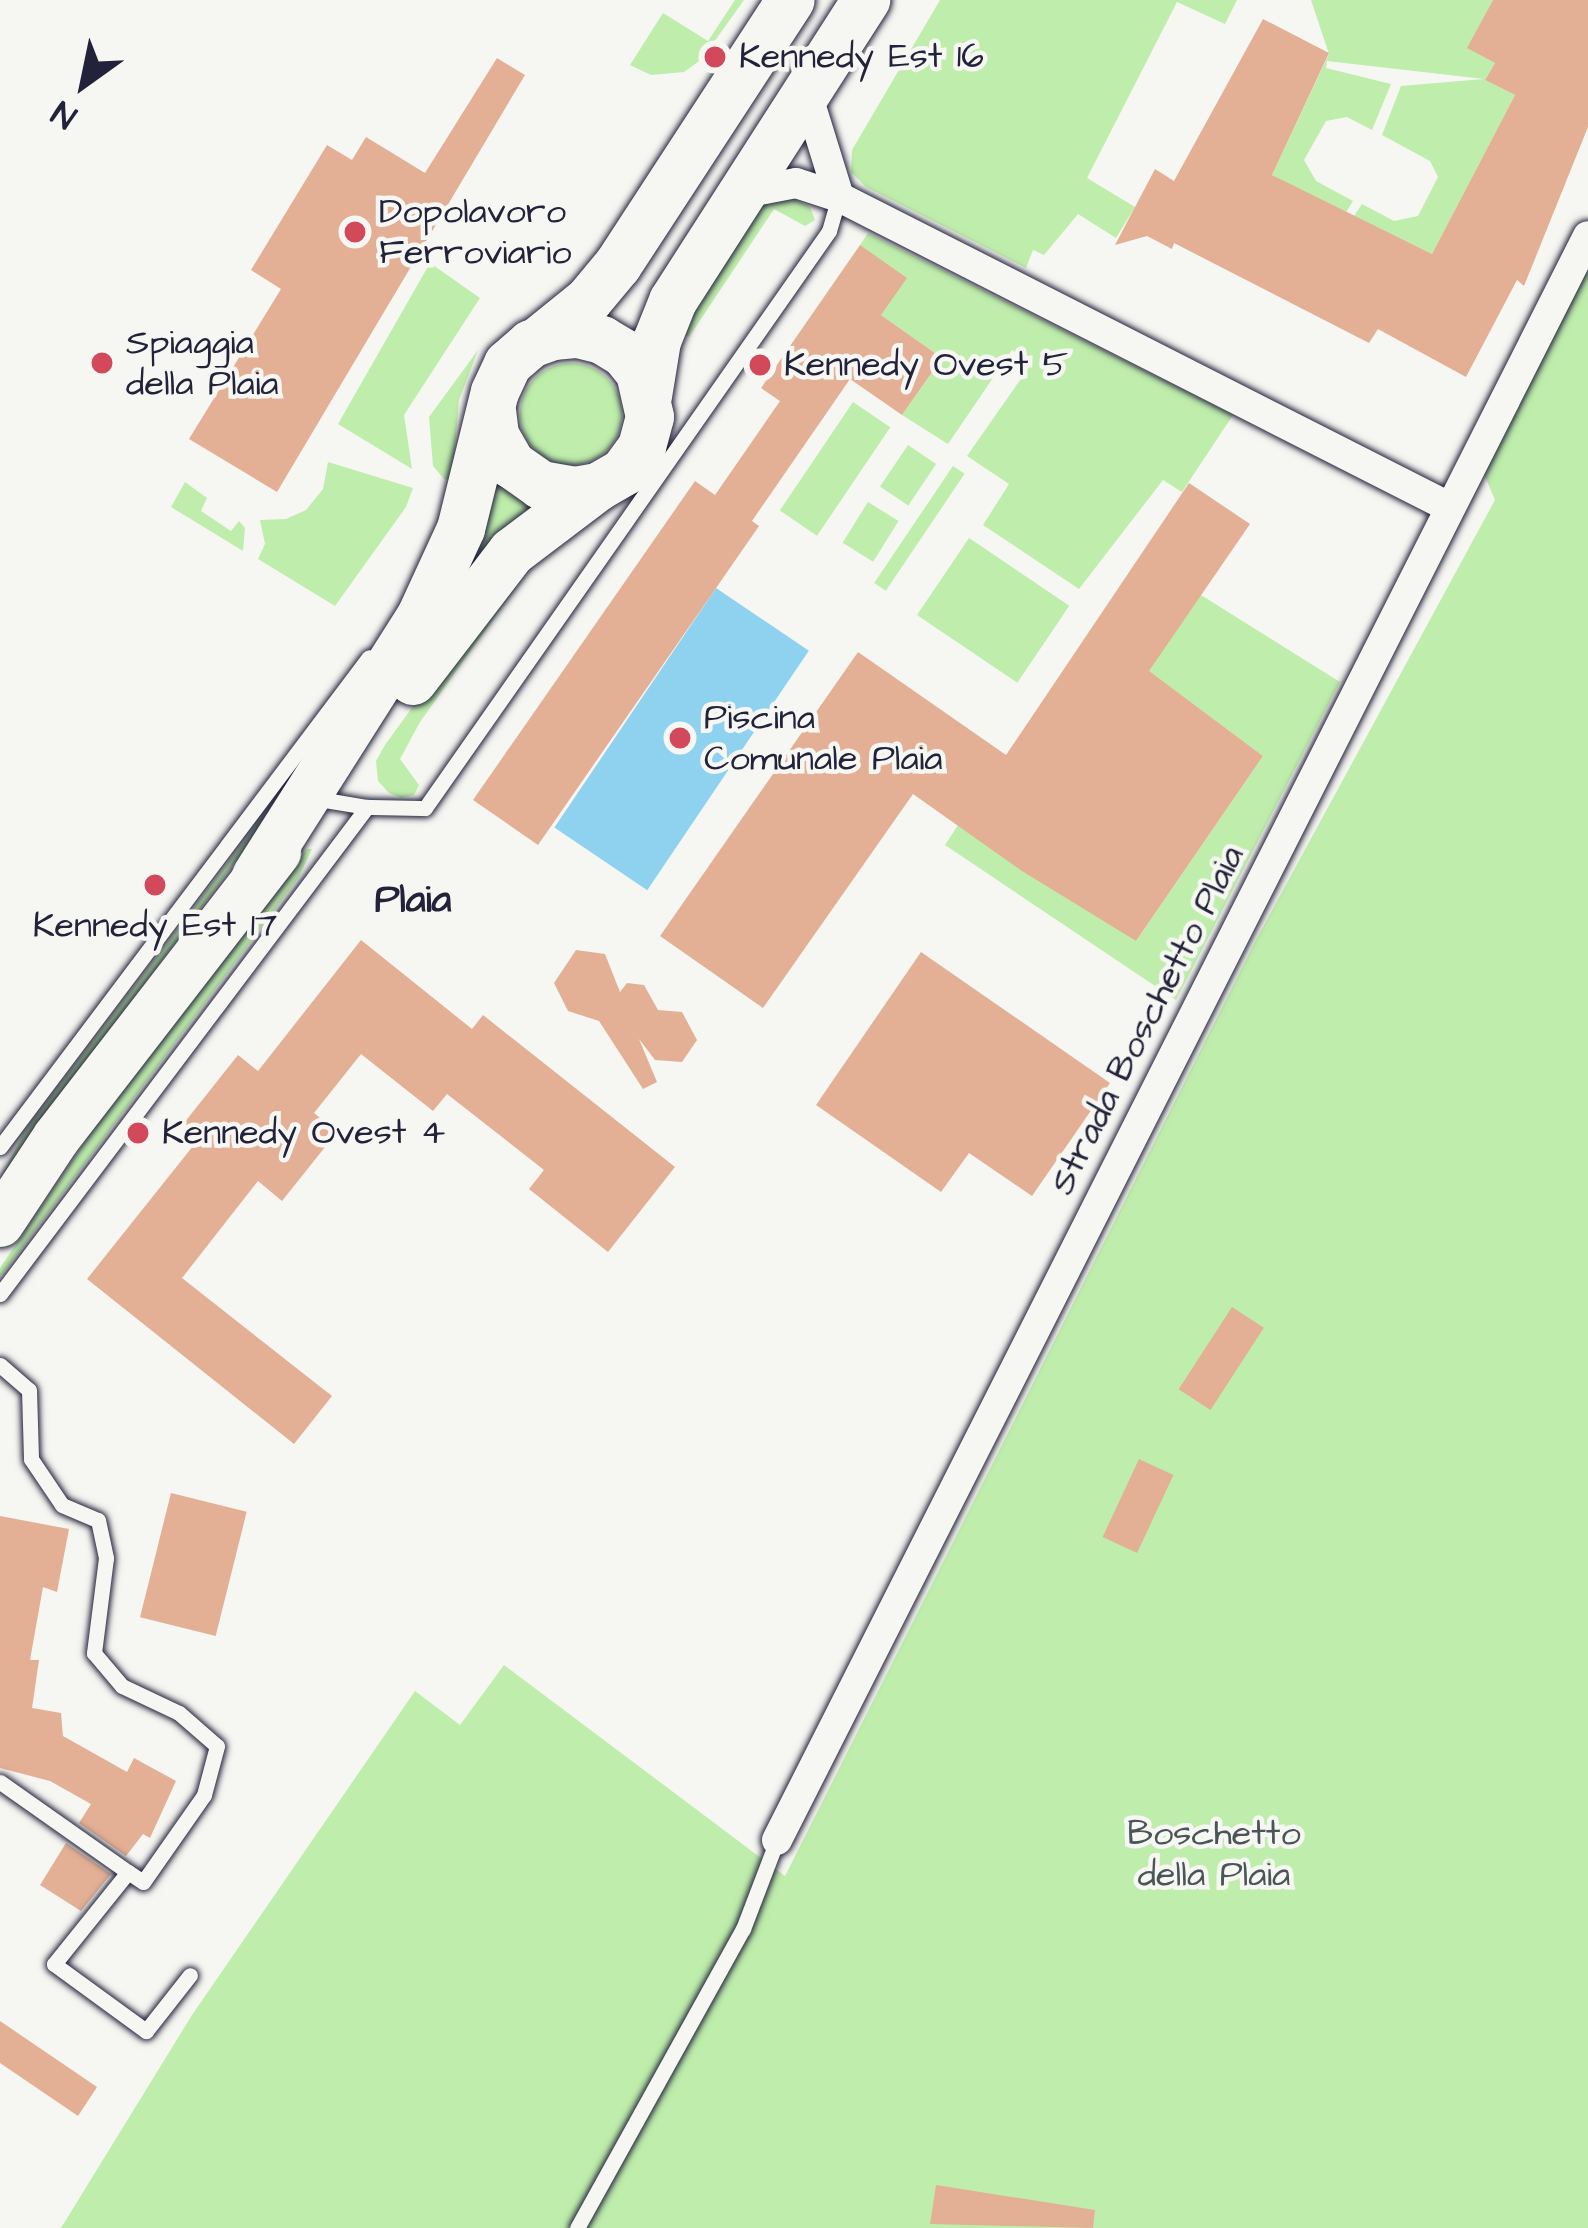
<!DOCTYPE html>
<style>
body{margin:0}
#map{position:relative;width:1588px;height:2228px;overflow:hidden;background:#f6f6f2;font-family:"Architects Daughter",sans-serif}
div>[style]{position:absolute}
.green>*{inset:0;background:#bfeeac;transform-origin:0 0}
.round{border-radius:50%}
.water>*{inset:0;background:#8fd2f0;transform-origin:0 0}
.building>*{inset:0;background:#e3b096;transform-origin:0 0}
.roads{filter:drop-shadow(0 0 3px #22223b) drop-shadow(0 0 3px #22223b)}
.service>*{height:15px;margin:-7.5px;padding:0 7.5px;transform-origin:7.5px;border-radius:7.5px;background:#f6f6f2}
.minor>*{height:30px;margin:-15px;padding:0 15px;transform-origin:15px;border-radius:15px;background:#f6f6f2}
.primary>*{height:48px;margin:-24px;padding:0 24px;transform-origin:24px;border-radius:24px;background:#f6f6f2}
.dots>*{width:33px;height:33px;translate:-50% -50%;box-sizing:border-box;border:6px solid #f6f6f2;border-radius:50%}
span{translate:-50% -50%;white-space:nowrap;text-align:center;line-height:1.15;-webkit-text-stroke:9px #f6f6f2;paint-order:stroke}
.poi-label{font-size:36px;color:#22223b}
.left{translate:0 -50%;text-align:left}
.street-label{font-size:36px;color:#22223b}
.park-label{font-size:36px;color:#495557}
.neighbourhood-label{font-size:39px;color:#22223b;font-weight:700}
.north{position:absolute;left:24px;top:24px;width:120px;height:120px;-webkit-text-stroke:9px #f6f6f2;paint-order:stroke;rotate:213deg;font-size:33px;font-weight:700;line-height:48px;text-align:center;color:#22223b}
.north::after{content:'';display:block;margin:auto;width:42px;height:54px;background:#22223b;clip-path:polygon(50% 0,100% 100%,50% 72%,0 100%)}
</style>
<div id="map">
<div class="green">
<i style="clip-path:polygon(735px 0,744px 0,702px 59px,684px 72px,651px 75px,630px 65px,663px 13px,708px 41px)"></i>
<i style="clip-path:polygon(940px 0,1237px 0,1225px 24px,1177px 2px,1087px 178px,1135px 207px,1116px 238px,1078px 214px,1044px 255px,1033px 250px,1026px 268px,866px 187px,851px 172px,852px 150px)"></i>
<i style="clip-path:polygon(evenodd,1311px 0,1493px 0,1468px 48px,1495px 63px,1485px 80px,1515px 95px,1432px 254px,1362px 220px,1353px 234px,1345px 231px,1333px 225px,1339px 211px,1272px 175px,1329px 54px,1311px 0,1327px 61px,1484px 79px,1401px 86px,1382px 135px,1430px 161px,1438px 177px,1418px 216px,1394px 221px,1362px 204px,1346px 228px,1339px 224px,1353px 201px,1316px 181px,1304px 160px,1326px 121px,1347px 117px,1372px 130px,1391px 84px,1326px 68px,1327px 61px)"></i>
<i style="clip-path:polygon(787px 196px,810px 207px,815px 220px,805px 226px,774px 209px,689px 337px,680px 333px,761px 204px)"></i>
<i style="clip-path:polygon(868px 233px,1233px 415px,1182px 492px,1163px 480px,1079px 589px,983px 525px,1009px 484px,967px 456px,1032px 363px,1012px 350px,948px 444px,902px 415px,942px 358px,881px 315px,860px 245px)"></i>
<i style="clip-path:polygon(1588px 261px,1588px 2228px,61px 2228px,192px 2015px,415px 1691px,460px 1725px,504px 1665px,785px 1876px,1257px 938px,1495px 500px,1481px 467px)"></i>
<i style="clip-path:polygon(430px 263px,480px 298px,404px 415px,412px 469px,338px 424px)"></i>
<i style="clip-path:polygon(478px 350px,459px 400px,452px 481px,444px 479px,433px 466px,429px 417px)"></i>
<i class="round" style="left:520px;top:363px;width:102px;height:102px"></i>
<i style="left:853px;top:402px;width:45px;height:131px;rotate:34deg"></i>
<i style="left:908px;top:445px;width:34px;height:50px;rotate:34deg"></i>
<i style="clip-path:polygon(328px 462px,413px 488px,406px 507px,335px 606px,258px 559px,265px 544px,260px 520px,286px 519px,306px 510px,323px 489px)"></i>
<i style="left:953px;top:466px;width:14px;height:141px;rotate:34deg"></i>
<i style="clip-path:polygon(494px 481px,541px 508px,479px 568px,466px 569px)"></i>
<i style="clip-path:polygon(185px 482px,207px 498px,201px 511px,231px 531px,239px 521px,245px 528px,243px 551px,171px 507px)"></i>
<i style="left:868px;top:502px;width:36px;height:48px;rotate:32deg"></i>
<i style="left:969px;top:538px;width:121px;height:93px;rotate:34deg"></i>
<i style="clip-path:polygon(549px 541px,420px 722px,400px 759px,419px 785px,414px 795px,401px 798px,389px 793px,378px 781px,376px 761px,385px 745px,511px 571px)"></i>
<i style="clip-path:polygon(1201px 595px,1340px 682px,1176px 1000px,945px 845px,958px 825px,1136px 941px,1263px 756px,1170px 687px,1092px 743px)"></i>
<i style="clip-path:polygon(306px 759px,303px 770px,0 1179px,24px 1132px)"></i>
<i style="clip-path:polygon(307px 849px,312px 849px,299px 877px,0 1277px,0 1268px,90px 1134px)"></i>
</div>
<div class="water">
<i style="left:716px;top:588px;width:112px;height:289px;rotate:34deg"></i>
</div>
<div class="building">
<i style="clip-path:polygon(1493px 0,1588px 0,1588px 127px,1524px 286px,1517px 280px,1466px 377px,1378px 329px,1369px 343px,1174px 243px,1172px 249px,1147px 236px,1115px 245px,1155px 169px,1174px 181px,1263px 19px,1329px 53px,1272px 175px,1432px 254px,1515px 95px,1485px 80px,1495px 63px,1467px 48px)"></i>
<i style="clip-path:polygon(497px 58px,525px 75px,277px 492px,189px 439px,281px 289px,251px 270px,327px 145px,352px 160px,366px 137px,425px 173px)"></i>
<i style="clip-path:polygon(860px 245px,907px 278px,881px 315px,942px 358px,902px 415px,850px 379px,752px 521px,759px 526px,538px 845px,473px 800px,695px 481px,715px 495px,780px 401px,761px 388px)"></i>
<i style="clip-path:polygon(1189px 483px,1250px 524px,1149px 671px,1263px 756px,1136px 941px,1022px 871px,913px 794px,763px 1008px,660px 936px,858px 652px,1006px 755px)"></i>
<i style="clip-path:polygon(361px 940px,472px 1029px,483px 1015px,675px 1167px,608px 1252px,529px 1189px,544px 1170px,447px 1094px,433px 1111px,361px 1054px,314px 1113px,337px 1132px,282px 1201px,258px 1181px,182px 1278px,332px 1396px,294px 1444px,87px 1279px,201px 1136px,184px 1123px,238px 1055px,258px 1071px)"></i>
<i style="clip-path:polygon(576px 950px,605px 954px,620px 992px,627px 983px,644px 985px,658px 1010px,682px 1012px,697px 1040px,682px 1062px,655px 1060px,639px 1039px,657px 1082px,643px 1089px,599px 1021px,568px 1011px,554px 983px)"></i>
<i style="clip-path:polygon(921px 952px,1110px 1083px,1032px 1196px,969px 1153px,941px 1192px,816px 1105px)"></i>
<i style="left:1232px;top:1307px;width:38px;height:98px;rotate:33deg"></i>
<i style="left:1139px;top:1459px;width:38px;height:86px;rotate:25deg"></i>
<i style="left:171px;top:1493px;width:78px;height:128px;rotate:14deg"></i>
<i style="clip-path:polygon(0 1516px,69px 1529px,57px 1592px,43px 1587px,30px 1660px,39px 1660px,32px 1708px,61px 1713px,63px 1736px,127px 1772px,134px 1758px,176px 1781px,150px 1838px,143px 1834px,126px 1856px,79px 1823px,91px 1804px,50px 1781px,0 1768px)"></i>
<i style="clip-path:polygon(66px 1843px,111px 1874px,81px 1911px,40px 1885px)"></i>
<i style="clip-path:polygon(0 2021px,97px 2087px,78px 2116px,0 2063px)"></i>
<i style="clip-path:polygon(936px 2185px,1095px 2210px,1093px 2228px,930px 2224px)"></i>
</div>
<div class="roads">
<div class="service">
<i style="left:325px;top:800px;width:43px;rotate:9.5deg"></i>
<i style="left:0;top:1147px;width:613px;rotate:-53.02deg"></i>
<i style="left:0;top:1294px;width:610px;rotate:-53deg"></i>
<i style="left:367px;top:807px;width:58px;rotate:1deg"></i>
<i style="left:425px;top:808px;width:704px;rotate:-55deg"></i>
<i style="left:829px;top:231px;width:35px;rotate:-74deg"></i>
<i style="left:0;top:1365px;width:38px;rotate:41deg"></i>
<i style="left:29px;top:1390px;width:69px;rotate:88.3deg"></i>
<i style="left:31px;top:1459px;width:55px;rotate:56deg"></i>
<i style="left:62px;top:1505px;width:39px;rotate:23deg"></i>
<i style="left:98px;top:1520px;width:39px;rotate:78deg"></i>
<i style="left:106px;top:1558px;width:96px;rotate:97.2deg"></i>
<i style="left:94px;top:1653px;width:43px;rotate:49.7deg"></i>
<i style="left:122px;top:1686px;width:63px;rotate:25.3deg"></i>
<i style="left:179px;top:1713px;width:50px;rotate:41deg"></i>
<i style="left:217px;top:1746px;width:51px;rotate:104.9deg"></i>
<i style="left:204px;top:1795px;width:106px;rotate:125deg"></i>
<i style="left:143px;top:1882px;width:18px;rotate:-146deg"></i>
<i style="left:128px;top:1872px;width:118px;rotate:128.8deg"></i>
<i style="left:54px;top:1964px;width:114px;rotate:36.1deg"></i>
<i style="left:146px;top:2031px;width:71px;rotate:-51.8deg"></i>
<i style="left:0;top:1782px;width:156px;rotate:35.1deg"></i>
<i style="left:577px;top:2228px;width:342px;rotate:-61deg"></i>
<i style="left:743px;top:1929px;width:95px;rotate:-69.1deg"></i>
</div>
<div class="minor">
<i style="left:808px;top:97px;width:105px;rotate:72.8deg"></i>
<i style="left:744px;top:193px;width:53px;rotate:-10.9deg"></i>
<i style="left:796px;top:183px;width:45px;rotate:18deg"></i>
<i style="left:839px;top:197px;width:684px;rotate:26.94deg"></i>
<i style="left:777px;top:1840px;width:1797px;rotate:-63.18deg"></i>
</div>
<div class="primary">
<i style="left:541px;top:339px;width:60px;rotate:-39deg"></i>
<i style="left:588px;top:301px;width:47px;rotate:-50.2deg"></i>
<i style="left:618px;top:265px;width:316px;rotate:-56.9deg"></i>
<i style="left:648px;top:396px;width:56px;rotate:-80.7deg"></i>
<i style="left:657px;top:341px;width:43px;rotate:-68.2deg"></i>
<i style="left:673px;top:301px;width:358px;rotate:-57.3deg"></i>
<i style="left:413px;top:681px;width:163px;rotate:-52.5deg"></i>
<i style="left:512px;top:552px;width:108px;rotate:-37.1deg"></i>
<i style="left:256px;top:876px;width:306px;rotate:-57.6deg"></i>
<i style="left:420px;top:618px;width:98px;rotate:-65.3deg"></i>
<i style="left:461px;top:529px;width:141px;rotate:-76.1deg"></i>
<i style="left:495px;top:392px;width:31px;rotate:-65deg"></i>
<i style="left:508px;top:364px;width:30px;rotate:-41deg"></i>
<i style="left:531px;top:344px;width:23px;rotate:-20deg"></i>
<i style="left:553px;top:336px;width:25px;rotate:-5deg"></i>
<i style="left:578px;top:334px;width:25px;rotate:14deg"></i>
<i style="left:602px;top:340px;width:26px;rotate:31deg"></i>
<i style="left:624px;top:353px;width:26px;rotate:51deg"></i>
<i style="left:640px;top:373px;width:45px;rotate:77.2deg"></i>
<i style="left:650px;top:417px;width:31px;rotate:105deg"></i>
<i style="left:642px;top:447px;width:31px;rotate:126deg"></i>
<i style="left:624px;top:472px;width:30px;rotate:150deg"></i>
<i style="left:598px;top:487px;width:23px;rotate:170deg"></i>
<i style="left:575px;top:491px;width:35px;rotate:-170deg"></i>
<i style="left:541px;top:485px;width:35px;rotate:-145deg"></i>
<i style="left:512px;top:465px;width:34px;rotate:-120deg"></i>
<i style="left:495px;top:435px;width:23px;rotate:-97deg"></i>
<i style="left:0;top:1223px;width:103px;rotate:-56.5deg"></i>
<i style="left:57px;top:1137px;width:360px;rotate:-52.3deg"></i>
</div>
</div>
<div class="dots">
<i style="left:715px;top:57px;background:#d1495b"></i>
<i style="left:355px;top:232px;background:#d1495b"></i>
<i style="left:102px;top:363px;background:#d1495b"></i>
<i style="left:760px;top:365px;background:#d1495b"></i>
<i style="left:680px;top:738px;background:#d1495b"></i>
<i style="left:155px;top:885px;background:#d1495b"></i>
<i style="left:138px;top:1133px;background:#d1495b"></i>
</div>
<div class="poi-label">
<span class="left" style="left:739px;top:57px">Kennedy Est 16</span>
<span class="left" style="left:379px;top:232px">Dopolavoro<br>Ferroviario</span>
<span class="left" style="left:126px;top:363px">Spiaggia<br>della Plaia</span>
<span class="left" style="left:784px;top:365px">Kennedy Ovest 5</span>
<span class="left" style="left:704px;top:738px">Piscina<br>Comunale Plaia</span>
<span style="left:155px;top:926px">Kennedy Est 17</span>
<span class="left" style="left:162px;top:1133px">Kennedy Ovest 4</span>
</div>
<div class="street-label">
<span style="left:1147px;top:1020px;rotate:-63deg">Strada Boschetto Plaia</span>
</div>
<div class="park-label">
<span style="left:1214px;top:1854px">Boschetto<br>della Plaia</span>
</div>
<div class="neighbourhood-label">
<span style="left:413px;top:901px">Plaia</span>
</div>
<div class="north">N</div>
</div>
